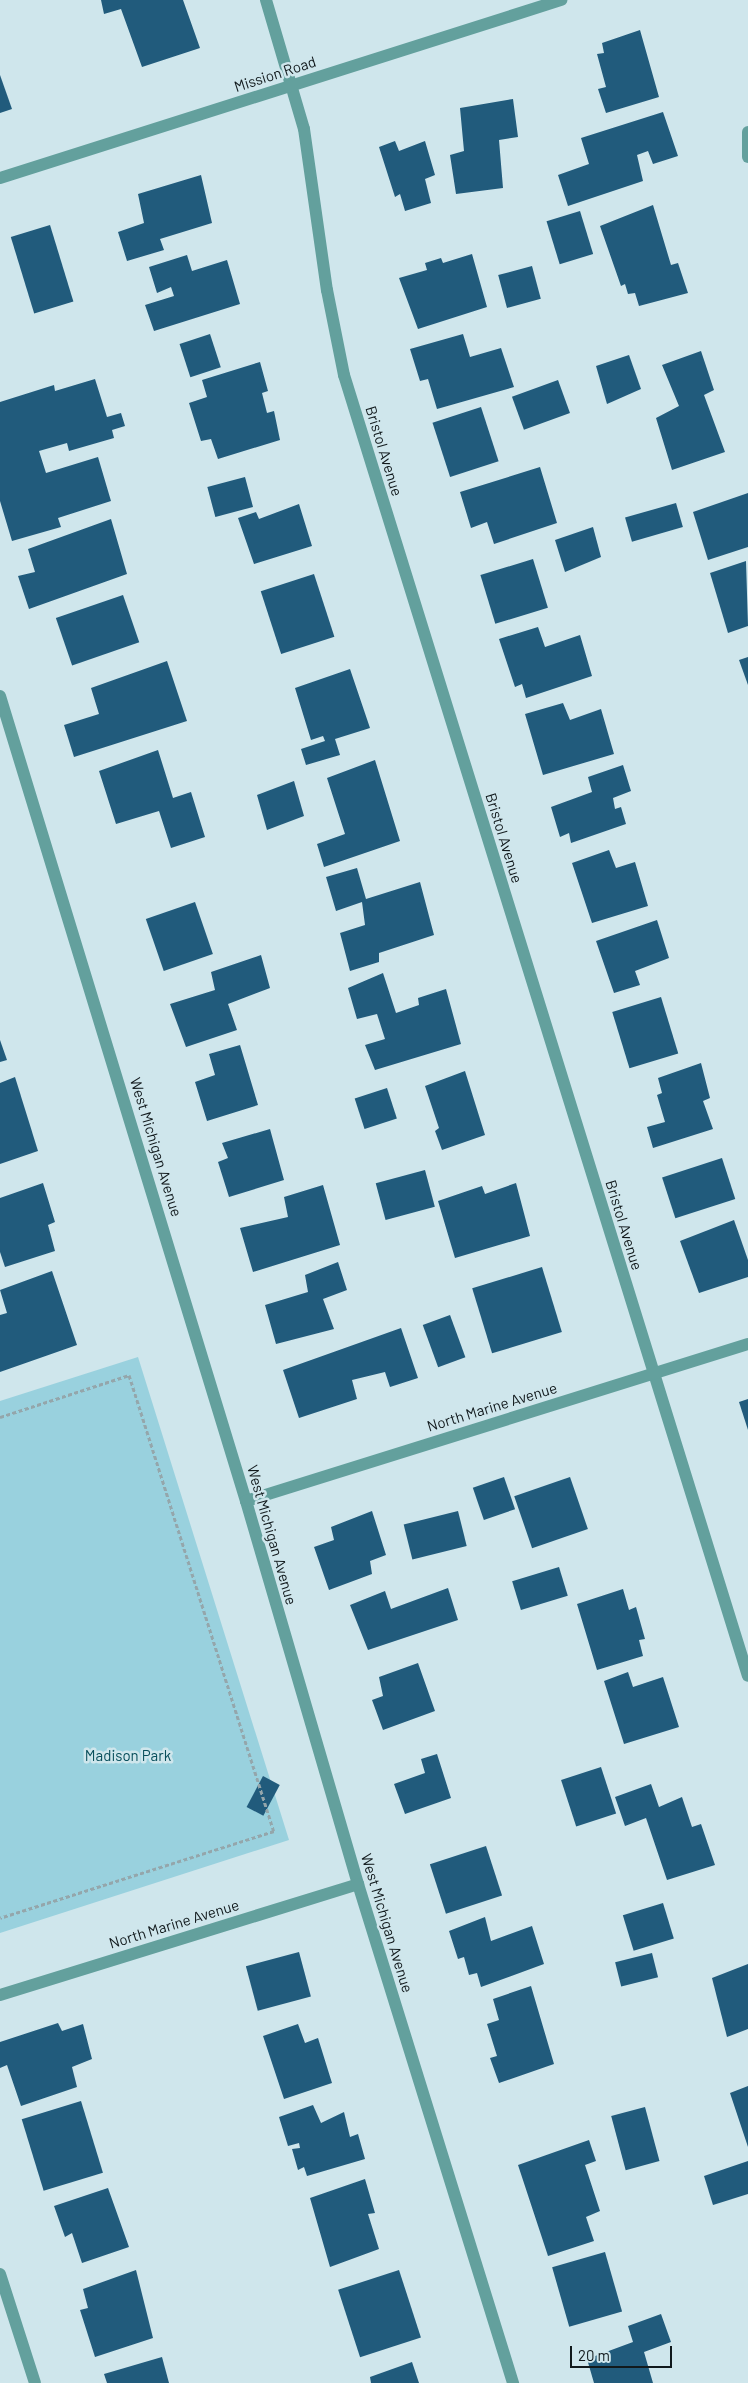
<!DOCTYPE html>
<style>
body{margin:0}
#map{position:relative;width:748px;height:2383px;overflow:hidden;background:#cfe6ec;font-family:Barlow,sans-serif}
div>[style]{position:absolute}
.green>*{inset:0;background:#99d1de}
.building>*{inset:0;background:#215b7c;transform-origin:0 0}
.path>*{height:3px;margin-top:-1.5px;transform-origin:0;background:repeating-linear-gradient(90deg,#94a6ab 0 4px,transparent 0 6.5px)}
.minor>*{height:12px;margin:-6px;padding:0 6px;transform-origin:6px;border-radius:6px;background:#63a09d}
span{translate:-50% -50%;white-space:nowrap;text-align:center;line-height:1.15;-webkit-text-stroke:5px #cfe6ec;paint-order:stroke}
.street-label{font-size:15px;color:#11191c}
.park-label{font-size:15px;color:#084e5b}
.scale{position:absolute;left:570px;top:2346px;width:102px;height:22px;box-sizing:border-box;border:2px solid #11191c;border-top:0;padding-left:6px;font-size:15px;line-height:18px;white-space:nowrap;color:#11191c;-webkit-text-stroke:4px #cfe6ec;paint-order:stroke}
</style>
<div id="map">
<div class="green">
<i style="clip-path:polygon(138px 1357px,289px 1840px,0 1933px,0 1401px)"></i>
</div>
<div class="building">
<i style="clip-path:polygon(101px 0,183px 0,200px 48px,142px 67px,121px 9px,104px 14px)"></i>
<i style="clip-path:polygon(640px 30px,659px 97px,606px 113px,598px 89px,606px 87px,597px 54px,604px 53px,602px 43px)"></i>
<i style="clip-path:polygon(0 75px,12px 109px,0 113px)"></i>
<i style="clip-path:polygon(513px 99px,518px 137px,499px 140px,503px 188px,456px 194px,450px 155px,464px 151px,460px 108px)"></i>
<i style="clip-path:polygon(663px 112px,678px 156px,653px 164px,648px 151px,637px 155px,643px 181px,568px 206px,558px 175px,589px 164px,581px 138px)"></i>
<i style="clip-path:polygon(395px 141px,399px 151px,425px 141px,435px 175px,425px 179px,431px 203px,405px 211px,400px 194px,395px 197px,379px 147px)"></i>
<i style="clip-path:polygon(201px 175px,212px 223px,160px 239px,164px 250px,127px 261px,118px 232px,144px 223px,138px 194px)"></i>
<i style="clip-path:polygon(653px 205px,671px 265px,678px 263px,688px 293px,639px 306px,635px 293px,628px 294px,625px 284px,621px 286px,600px 226px)"></i>
<i style="left:580px;top:211px;width:45px;height:35px;rotate:73deg"></i>
<i style="left:50px;top:225px;width:80px;height:41px;rotate:73deg"></i>
<i style="clip-path:polygon(472px 254px,487px 307px,418px 329px,399px 278px,427px 270px,425px 263px,441px 258px,443px 263px)"></i>
<i style="clip-path:polygon(187px 255px,192px 271px,227px 260px,240px 304px,154px 331px,145px 305px,174px 296px,171px 287px,157px 293px,149px 267px)"></i>
<i style="left:532px;top:266px;width:34px;height:35px;rotate:75deg"></i>
<i style="left:210px;top:334px;width:35px;height:32px;rotate:72deg"></i>
<i style="clip-path:polygon(463px 334px,470px 357px,501px 348px,514px 387px,437px 409px,428px 379px,420px 381px,410px 349px)"></i>
<i style="clip-path:polygon(701px 351px,714px 390px,704px 395px,725px 452px,672px 470px,656px 418px,679px 406px,662px 365px)"></i>
<i style="clip-path:polygon(629px 355px,641px 389px,607px 404px,596px 366px)"></i>
<i style="clip-path:polygon(260px 362px,268px 391px,262px 393px,267px 413px,274px 411px,280px 440px,218px 459px,211px 439px,201px 441px,189px 403px,207px 397px,202px 380px)"></i>
<i style="clip-path:polygon(95px 379px,107px 417px,121px 413px,125px 426px,112px 430px,114px 438px,69px 451px,67px 443px,39px 451px,46px 473px,98px 457px,111px 501px,58px 518px,61px 527px,12px 541px,0 501px,0 402px,54px 385px,55px 391px)"></i>
<i style="left:558px;top:380px;width:35px;height:49px;rotate:70deg"></i>
<i style="left:481px;top:407px;width:57px;height:51px;rotate:72deg"></i>
<i style="clip-path:polygon(540px 467px,557px 523px,494px 544px,487px 522px,471px 528px,460px 492px)"></i>
<i style="left:245px;top:477px;width:31px;height:39px;rotate:75deg"></i>
<i style="clip-path:polygon(748px 493px,748px 547px,708px 560px,693px 512px)"></i>
<i style="left:676px;top:503px;width:25px;height:53px;rotate:74deg"></i>
<i style="clip-path:polygon(299px 504px,312px 546px,254px 564px,238px 518px,256px 512px,259px 519px)"></i>
<i style="clip-path:polygon(111px 519px,127px 574px,29px 609px,18px 576px,35px 572px,28px 549px)"></i>
<i style="clip-path:polygon(593px 527px,601px 557px,565px 572px,555px 540px)"></i>
<i style="left:533px;top:559px;width:51px;height:55px;rotate:73deg"></i>
<i style="clip-path:polygon(746px 561px,748px 626px,728px 633px,710px 573px)"></i>
<i style="left:314px;top:574px;width:66px;height:56px;rotate:72deg"></i>
<i style="left:123px;top:595px;width:50px;height:71px;rotate:71deg"></i>
<i style="clip-path:polygon(538px 627px,545px 647px,580px 635px,592px 676px,526px 698px,522px 684px,515px 687px,499px 639px)"></i>
<i style="clip-path:polygon(748px 657px,748px 685px,739px 660px)"></i>
<i style="clip-path:polygon(167px 661px,187px 721px,74px 757px,64px 725px,99px 714px,91px 688px)"></i>
<i style="clip-path:polygon(350px 669px,370px 728px,335px 739px,340px 755px,306px 765px,301px 749px,325px 741px,323px 736px,311px 740px,295px 688px)"></i>
<i style="clip-path:polygon(563px 703px,570px 720px,601px 709px,614px 754px,543px 775px,525px 714px)"></i>
<i style="clip-path:polygon(158px 750px,173px 798px,191px 792px,205px 837px,171px 848px,159px 811px,116px 824px,99px 771px)"></i>
<i style="clip-path:polygon(375px 760px,400px 841px,324px 867px,317px 844px,345px 834px,327px 778px)"></i>
<i style="clip-path:polygon(623px 765px,631px 791px,613px 798px,615px 809px,621px 807px,626px 824px,571px 843px,569px 833px,560px 837px,551px 807px,592px 792px,588px 777px)"></i>
<i style="clip-path:polygon(294px 781px,304px 816px,267px 830px,257px 795px)"></i>
<i style="clip-path:polygon(609px 850px,616px 868px,635px 862px,648px 906px,592px 923px,572px 863px)"></i>
<i style="clip-path:polygon(357px 868px,366px 899px,420px 882px,434px 935px,379px 953px,379px 962px,350px 971px,340px 933px,365px 925px,362px 902px,336px 911px,326px 877px)"></i>
<i style="left:195px;top:902px;width:55px;height:52px;rotate:71deg"></i>
<i style="clip-path:polygon(657px 920px,669px 958px,635px 971px,640px 985px,614px 993px,596px 941px)"></i>
<i style="clip-path:polygon(261px 955px,270px 988px,228px 1004px,237px 1030px,186px 1047px,170px 1004px,215px 990px,211px 972px)"></i>
<i style="clip-path:polygon(383px 973px,396px 1013px,419px 1005px,418px 998px,446px 989px,461px 1044px,375px 1070px,365px 1045px,385px 1039px,377px 1014px,357px 1019px,348px 988px)"></i>
<i style="left:661px;top:997px;width:59px;height:51px;rotate:73deg"></i>
<i style="clip-path:polygon(0 1040px,7px 1060px,0 1062px)"></i>
<i style="clip-path:polygon(240px 1045px,258px 1105px,207px 1121px,195px 1082px,215px 1075px,209px 1054px)"></i>
<i style="clip-path:polygon(701px 1063px,710px 1098px,703px 1101px,713px 1129px,653px 1148px,647px 1127px,665px 1122px,657px 1095px,662px 1093px,658px 1078px)"></i>
<i style="clip-path:polygon(465px 1071px,485px 1135px,442px 1150px,435px 1131px,439px 1128px,425px 1086px)"></i>
<i style="clip-path:polygon(15px 1077px,38px 1151px,0 1164px,0 1083px)"></i>
<i style="left:387px;top:1088px;width:32px;height:34px;rotate:72deg"></i>
<i style="clip-path:polygon(270px 1129px,284px 1180px,229px 1197px,218px 1162px,228px 1158px,222px 1143px)"></i>
<i style="left:722px;top:1158px;width:43px;height:63px;rotate:72deg"></i>
<i style="left:425px;top:1170px;width:38px;height:51px;rotate:75deg"></i>
<i style="clip-path:polygon(43px 1183px,55px 1222px,48px 1225px,55px 1251px,5px 1267px,0 1252px,0 1198px)"></i>
<i style="clip-path:polygon(516px 1183px,530px 1236px,455px 1258px,438px 1201px,482px 1186px,485px 1194px)"></i>
<i style="clip-path:polygon(323px 1185px,340px 1245px,253px 1272px,240px 1228px,288px 1217px,284px 1197px)"></i>
<i style="clip-path:polygon(734px 1220px,748px 1260px,748px 1277px,699px 1293px,680px 1241px)"></i>
<i style="clip-path:polygon(338px 1262px,347px 1290px,323px 1299px,334px 1329px,276px 1344px,265px 1305px,308px 1292px,305px 1275px)"></i>
<i style="left:542px;top:1267px;width:68px;height:73px;rotate:73deg"></i>
<i style="clip-path:polygon(52px 1271px,77px 1345px,0 1372px,0 1315px,7px 1313px,0 1290px)"></i>
<i style="left:450px;top:1315px;width:45px;height:29px;rotate:70deg"></i>
<i style="clip-path:polygon(401px 1328px,418px 1378px,390px 1387px,385px 1372px,352px 1380px,357px 1399px,299px 1418px,283px 1370px)"></i>
<i style="clip-path:polygon(748px 1399px,748px 1430px,739px 1402px)"></i>
<i style="left:504px;top:1477px;width:34px;height:33px;rotate:71deg"></i>
<i style="left:570px;top:1477px;width:55px;height:59px;rotate:71deg"></i>
<i style="clip-path:polygon(372px 1511px,386px 1555px,370px 1561px,372px 1574px,329px 1590px,314px 1547px,334px 1540px,331px 1527px)"></i>
<i style="left:458px;top:1511px;width:36px;height:56px;rotate:76deg"></i>
<i style="left:559px;top:1567px;width:30px;height:49px;rotate:73deg"></i>
<i style="clip-path:polygon(448px 1588px,458px 1620px,368px 1650px,350px 1605px,385px 1591px,391px 1609px)"></i>
<i style="clip-path:polygon(623px 1589px,629px 1610px,636px 1607px,645px 1639px,639px 1640px,643px 1656px,597px 1670px,577px 1604px)"></i>
<i style="clip-path:polygon(418px 1663px,435px 1711px,383px 1730px,372px 1700px,383px 1696px,379px 1677px)"></i>
<i style="clip-path:polygon(628px 1672px,633px 1687px,663px 1677px,679px 1727px,624px 1744px,604px 1681px)"></i>
<i style="clip-path:polygon(437px 1754px,451px 1798px,405px 1814px,394px 1784px,425px 1773px,421px 1759px)"></i>
<i style="left:601px;top:1767px;width:49px;height:42px;rotate:72deg"></i>
<i style="left:263px;top:1776px;width:19px;height:35px;rotate:28deg"></i>
<i style="clip-path:polygon(651px 1784px,659px 1807px,682px 1797px,692px 1827px,701px 1824px,715px 1865px,667px 1880px,646px 1818px,625px 1826px,615px 1797px)"></i>
<i style="left:486px;top:1846px;width:52px;height:59px;rotate:72deg"></i>
<i style="left:663px;top:1903px;width:37px;height:42px;rotate:73deg"></i>
<i style="clip-path:polygon(485px 1917px,491px 1941px,532px 1926px,544px 1964px,481px 1987px,477px 1973px,469px 1975px,464px 1957px,458px 1959px,449px 1931px)"></i>
<i style="left:299px;top:1952px;width:46px;height:55px;rotate:75deg"></i>
<i style="left:652px;top:1953px;width:25px;height:38px;rotate:76deg"></i>
<i style="clip-path:polygon(748px 1964px,748px 2029px,727px 2037px,712px 1978px)"></i>
<i style="clip-path:polygon(531px 1986px,554px 2064px,499px 2083px,490px 2058px,497px 2056px,487px 2024px,499px 2020px,493px 1999px)"></i>
<i style="clip-path:polygon(58px 2023px,62px 2031px,83px 2024px,92px 2059px,72px 2067px,77px 2087px,21px 2106px,7px 2065px,0 2068px,0 2042px)"></i>
<i style="clip-path:polygon(298px 2024px,305px 2043px,318px 2038px,332px 2083px,284px 2099px,263px 2036px)"></i>
<i style="clip-path:polygon(748px 2086px,748px 2147px,730px 2093px)"></i>
<i style="left:81px;top:2101px;width:75px;height:62px;rotate:73deg"></i>
<i style="clip-path:polygon(313px 2105px,321px 2123px,344px 2112px,350px 2137px,358px 2134px,365px 2159px,307px 2176px,304px 2167px,298px 2170px,292px 2149px,300px 2148px,299px 2143px,288px 2146px,279px 2117px)"></i>
<i style="left:645px;top:2107px;width:56px;height:35px;rotate:75deg"></i>
<i style="clip-path:polygon(589px 2140px,596px 2161px,585px 2165px,600px 2211px,586px 2217px,594px 2241px,548px 2256px,518px 2165px)"></i>
<i style="clip-path:polygon(748px 2161px,748px 2194px,713px 2205px,704px 2176px)"></i>
<i style="clip-path:polygon(365px 2179px,375px 2213px,368px 2214px,379px 2249px,330px 2267px,310px 2198px)"></i>
<i style="clip-path:polygon(108px 2188px,129px 2247px,82px 2263px,72px 2233px,65px 2237px,54px 2206px)"></i>
<i style="left:605px;top:2252px;width:62px;height:55px;rotate:74deg"></i>
<i style="clip-path:polygon(136px 2270px,153px 2338px,95px 2357px,80px 2310px,88px 2308px,83px 2289px)"></i>
<i style="left:399px;top:2270px;width:71px;height:64px;rotate:72deg"></i>
<i style="clip-path:polygon(661px 2314px,671px 2342px,644px 2352px,653px 2383px,594px 2383px,587px 2359px,633px 2342px,628px 2326px)"></i>
<i style="clip-path:polygon(162px 2357px,169px 2383px,107px 2383px,104px 2374px)"></i>
<i style="clip-path:polygon(412px 2362px,419px 2383px,371px 2383px,370px 2377px)"></i>
</div>
<div class="path">
<i style="left:0;top:1417px;width:136px;rotate:-18deg"></i>
<i style="left:129px;top:1375px;width:478px;rotate:72.4deg"></i>
<i style="left:274px;top:1831px;width:287px;rotate:162.4deg"></i>
</div>
<div class="minor">
<i style="left:266px;top:0;width:134px;rotate:73.6deg"></i>
<i style="left:304px;top:129px;width:163px;rotate:81.9deg"></i>
<i style="left:327px;top:290px;width:87px;rotate:78.7deg"></i>
<i style="left:344px;top:375px;width:1362px;rotate:72.75deg"></i>
<i style="left:748px;top:132px;width:25px;rotate:90deg"></i>
<i style="left:0;top:178px;width:589px;rotate:-17.6deg"></i>
<i style="left:0;top:696px;width:842px;rotate:73.01deg"></i>
<i style="left:246px;top:1501px;width:399px;rotate:73.7deg"></i>
<i style="left:358px;top:1884px;width:523px;rotate:72.74deg"></i>
<i style="left:246px;top:1501px;width:526px;rotate:-17.37deg"></i>
<i style="left:0;top:1995px;width:375px;rotate:-17.2deg"></i>
<i style="left:0;top:2274px;width:114px;rotate:72.2deg"></i>
</div>
<div class="street-label">
<span style="left:275px;top:74px;rotate:-18deg">Mission Road</span>
<span style="left:384px;top:451px;rotate:73deg">Bristol Avenue</span>
<span style="left:504px;top:838px;rotate:73deg">Bristol Avenue</span>
<span style="left:156px;top:1147px;rotate:73deg">West Michigan Avenue</span>
<span style="left:624px;top:1225px;rotate:73deg">Bristol Avenue</span>
<span style="left:492px;top:1407px;rotate:-17deg">North Marine Avenue</span>
<span style="left:272px;top:1535px;rotate:74deg">West Michigan Avenue</span>
<span style="left:387px;top:1923px;rotate:73deg">West Michigan Avenue</span>
<span style="left:174px;top:1924px;rotate:-17deg">North Marine Avenue</span>
</div>
<div class="park-label">
<span style="left:128px;top:1756px">Madison Park</span>
</div>
<div class="scale">20 m</div>
</div>
